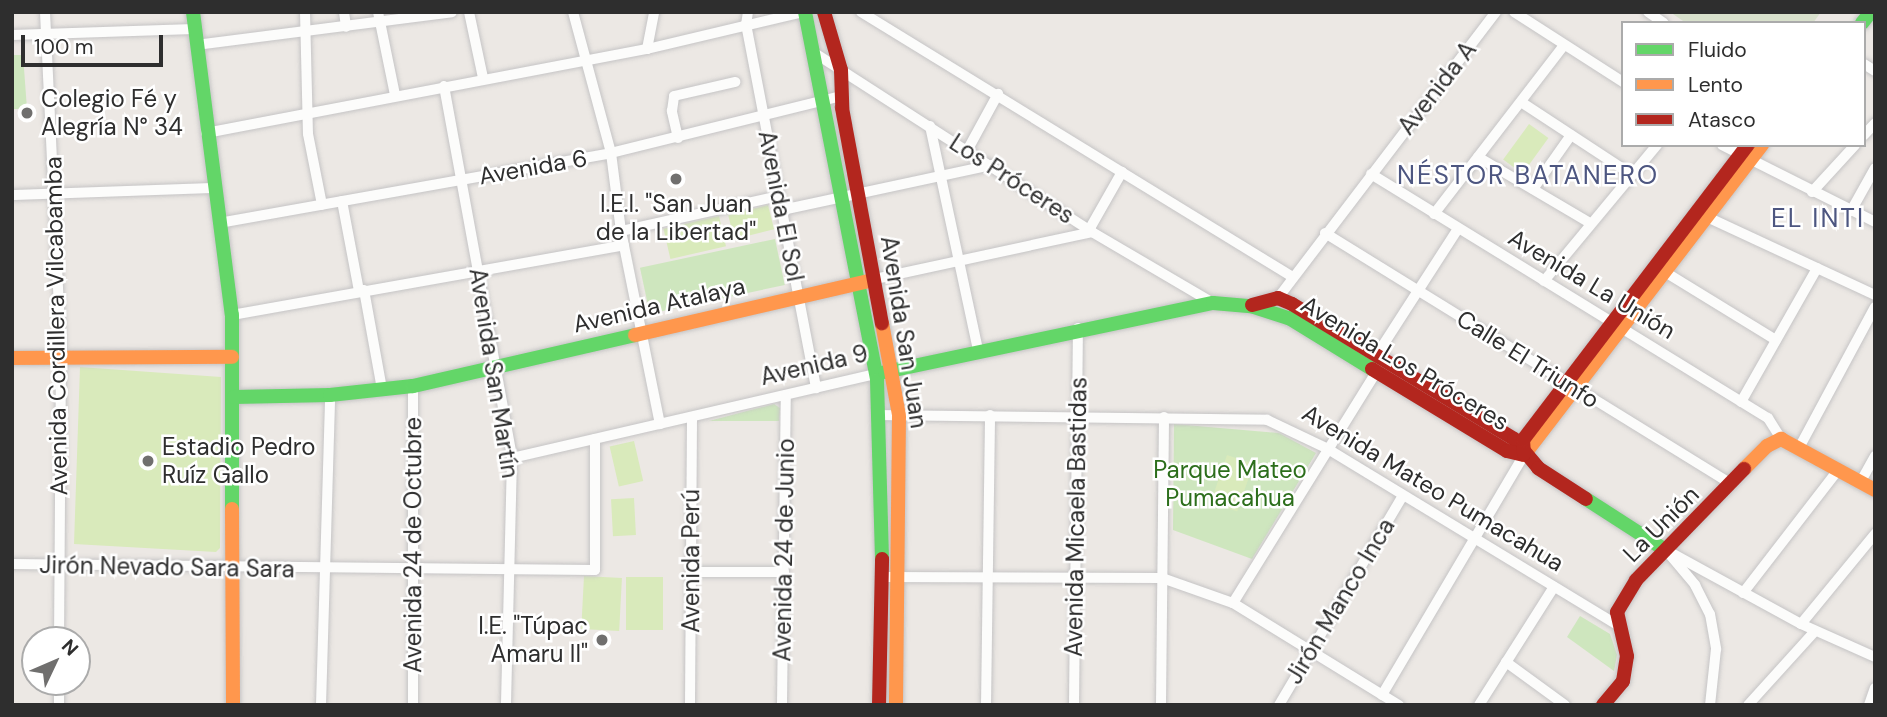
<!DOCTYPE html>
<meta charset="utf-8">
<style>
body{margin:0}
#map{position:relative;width:1887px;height:717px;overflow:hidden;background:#ece8e4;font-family:"DM Sans",sans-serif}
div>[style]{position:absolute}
.green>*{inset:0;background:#cee6be;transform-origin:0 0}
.cemetery>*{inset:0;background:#d8e0cc}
.pitch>*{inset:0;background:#d9eabb;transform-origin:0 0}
.roads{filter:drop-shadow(0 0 2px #c5c4c5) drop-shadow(0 0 2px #c5c4c5)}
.street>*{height:10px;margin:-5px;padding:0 5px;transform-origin:5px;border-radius:5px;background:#fcfcfb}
.fast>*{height:14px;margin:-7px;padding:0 7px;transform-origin:7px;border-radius:7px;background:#63d668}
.slow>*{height:14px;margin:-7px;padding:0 7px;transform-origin:7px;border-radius:7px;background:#ff974d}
.jam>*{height:14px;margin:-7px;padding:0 7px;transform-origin:7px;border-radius:7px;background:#b3261e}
.dots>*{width:19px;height:19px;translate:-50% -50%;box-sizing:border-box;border:4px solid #fff;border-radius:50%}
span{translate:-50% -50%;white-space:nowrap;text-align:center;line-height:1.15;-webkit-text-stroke:5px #fff;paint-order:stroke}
.street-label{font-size:24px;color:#2e2e2e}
.poi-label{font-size:24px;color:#2e2e2e}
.left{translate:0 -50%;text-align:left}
.right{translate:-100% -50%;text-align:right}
.park-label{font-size:24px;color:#2c6e1b}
.neighbourhood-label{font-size:26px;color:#4d5680;letter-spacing:2px}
.frame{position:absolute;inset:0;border:14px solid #2e2e2e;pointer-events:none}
.legend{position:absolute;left:1621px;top:21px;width:245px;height:126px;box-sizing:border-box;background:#fff;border:2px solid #ababab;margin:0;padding:9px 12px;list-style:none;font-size:21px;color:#2e2e2e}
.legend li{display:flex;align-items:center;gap:14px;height:35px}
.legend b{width:35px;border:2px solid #ababab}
.north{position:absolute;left:21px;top:626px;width:70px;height:70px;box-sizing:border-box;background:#fff;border:2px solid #ababab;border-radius:50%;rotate:46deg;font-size:19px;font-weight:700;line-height:28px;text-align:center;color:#2e2e2e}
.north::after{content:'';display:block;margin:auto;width:24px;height:32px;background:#706f6e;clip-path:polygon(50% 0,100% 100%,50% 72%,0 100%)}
.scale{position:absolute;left:21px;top:35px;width:142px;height:32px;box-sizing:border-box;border:4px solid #2e2e2e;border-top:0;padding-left:9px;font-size:21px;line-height:24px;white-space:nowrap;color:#2e2e2e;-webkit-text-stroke:5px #fff;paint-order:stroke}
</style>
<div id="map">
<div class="green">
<i style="clip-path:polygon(12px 55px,23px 55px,27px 109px,12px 109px)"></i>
<i style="left:775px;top:239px;width:47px;height:138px;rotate:78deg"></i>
<i style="clip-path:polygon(774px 404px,780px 408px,779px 421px,709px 421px)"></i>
<i style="clip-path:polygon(1174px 424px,1279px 433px,1316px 453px,1252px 559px,1173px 530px)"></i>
<i style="clip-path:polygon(1580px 616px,1610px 634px,1617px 655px,1614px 671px,1567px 637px)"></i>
</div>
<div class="cemetery">
<i style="clip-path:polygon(1670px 12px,1821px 12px,1813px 23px,1686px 23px)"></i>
</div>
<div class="pitch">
<i style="left:1529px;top:124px;width:24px;height:44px;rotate:36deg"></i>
<i style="left:768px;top:205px;width:25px;height:41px;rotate:76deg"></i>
<i style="left:719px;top:216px;width:31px;height:57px;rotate:77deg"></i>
<i style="clip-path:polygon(80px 367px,221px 377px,220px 548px,216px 552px,74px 544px)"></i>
<i style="left:634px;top:441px;width:41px;height:25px;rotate:77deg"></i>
<i style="left:1227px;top:455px;width:28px;height:50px;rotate:19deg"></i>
<i style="left:634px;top:498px;width:37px;height:23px;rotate:87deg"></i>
<i style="left:584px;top:576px;width:38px;height:53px;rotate:3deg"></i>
<i style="left:626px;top:577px;width:37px;height:53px"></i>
</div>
<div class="roads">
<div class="street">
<i style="left:45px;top:12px;width:344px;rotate:87.3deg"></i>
<i style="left:61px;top:356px;width:284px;rotate:90.4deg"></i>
<i style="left:305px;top:12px;width:122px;rotate:88.6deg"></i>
<i style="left:308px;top:134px;width:72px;rotate:78.8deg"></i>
<i style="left:344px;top:12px;width:15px;rotate:82deg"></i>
<i style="left:378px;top:12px;width:85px;rotate:78.4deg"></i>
<i style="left:469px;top:12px;width:67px;rotate:78deg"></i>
<i style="left:573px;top:12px;width:146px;rotate:74.9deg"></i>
<i style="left:611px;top:153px;width:79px;rotate:82.7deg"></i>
<i style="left:621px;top:231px;width:197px;rotate:78.6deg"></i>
<i style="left:748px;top:12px;width:12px;rotate:99deg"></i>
<i style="left:746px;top:24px;width:371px;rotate:79.1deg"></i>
<i style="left:861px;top:12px;width:505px;rotate:31.55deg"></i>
<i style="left:1514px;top:12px;width:130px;rotate:32.7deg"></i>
<i style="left:1648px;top:12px;width:19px;rotate:35deg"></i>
<i style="left:12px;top:35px;width:182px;rotate:-1.9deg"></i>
<i style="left:196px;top:45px;width:258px;rotate:-7.3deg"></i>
<i style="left:647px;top:49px;width:38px;rotate:-79deg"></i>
<i style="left:813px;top:52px;width:332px;rotate:32.8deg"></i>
<i style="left:1092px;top:232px;width:140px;rotate:30.4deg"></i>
<i style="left:1864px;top:64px;width:13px;rotate:32deg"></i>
<i style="left:444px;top:86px;width:378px;rotate:79.6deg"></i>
<i style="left:512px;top:458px;width:247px;rotate:91.4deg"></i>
<i style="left:1521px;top:102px;width:133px;rotate:33.3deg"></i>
<i style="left:930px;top:126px;width:229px;rotate:77.9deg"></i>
<i style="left:206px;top:133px;width:449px;rotate:-10.8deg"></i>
<i style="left:647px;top:49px;width:160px;rotate:-13.3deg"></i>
<i style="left:1864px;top:135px;width:16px;rotate:-47deg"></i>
<i style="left:678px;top:138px;width:28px;rotate:-103deg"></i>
<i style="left:672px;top:111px;width:15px;rotate:-82deg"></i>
<i style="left:674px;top:96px;width:63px;rotate:-12.9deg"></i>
<i style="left:1722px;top:145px;width:171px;rotate:26.7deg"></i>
<i style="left:968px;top:149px;width:63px;rotate:-61.4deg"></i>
<i style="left:1478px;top:157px;width:130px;rotate:30.5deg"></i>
<i style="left:1371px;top:174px;width:466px;rotate:31.6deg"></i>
<i style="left:1768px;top:418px;width:25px;rotate:58deg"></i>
<i style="left:1533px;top:189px;width:66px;rotate:-54.9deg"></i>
<i style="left:1812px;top:192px;width:64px;rotate:-47.5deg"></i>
<i style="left:12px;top:195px;width:202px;rotate:-2deg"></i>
<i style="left:342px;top:201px;width:92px;rotate:79.3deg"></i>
<i style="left:782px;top:210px;width:215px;rotate:-12.1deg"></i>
<i style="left:1851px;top:211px;width:49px;rotate:-60.8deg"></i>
<i style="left:1434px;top:214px;width:213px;rotate:-52.4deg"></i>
<i style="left:1707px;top:217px;width:185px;rotate:24.9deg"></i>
<i style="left:219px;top:223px;width:398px;rotate:-10.1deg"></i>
<i style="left:611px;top:153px;width:238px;rotate:-13.9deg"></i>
<i style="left:1089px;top:230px;width:67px;rotate:-60.4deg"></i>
<i style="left:621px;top:231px;width:162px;rotate:-12.5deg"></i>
<i style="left:1325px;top:233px;width:478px;rotate:31.7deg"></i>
<i style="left:1665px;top:272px;width:130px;rotate:31.5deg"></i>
<i style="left:875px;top:279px;width:222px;rotate:-12.2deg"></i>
<i style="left:1544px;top:281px;width:177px;rotate:-50.3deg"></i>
<i style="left:364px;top:290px;width:101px;rotate:79.7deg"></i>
<i style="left:1278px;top:298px;width:360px;rotate:-52.7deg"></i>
<i style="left:232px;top:315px;width:398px;rotate:-10.1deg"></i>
<i style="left:1376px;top:356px;width:151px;rotate:-57.2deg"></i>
<i style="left:413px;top:386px;width:319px;rotate:90deg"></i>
<i style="left:1741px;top:402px;width:154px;rotate:-60.4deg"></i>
<i style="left:880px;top:415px;width:387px;rotate:0.7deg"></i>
<i style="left:1267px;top:420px;width:68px;rotate:25.4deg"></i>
<i style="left:1328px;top:449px;width:339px;rotate:31.3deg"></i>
<i style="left:1799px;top:448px;width:160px;rotate:-61.7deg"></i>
<i style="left:512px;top:458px;width:374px;rotate:-13deg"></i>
<i style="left:1860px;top:483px;width:31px;rotate:-61deg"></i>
<i style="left:1664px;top:549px;width:156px;rotate:28.7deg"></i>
<i style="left:1801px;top:624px;width:81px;rotate:24deg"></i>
<i style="left:1671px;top:556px;width:38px;rotate:50deg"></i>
<i style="left:1695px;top:585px;width:33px;rotate:63deg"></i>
<i style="left:1710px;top:614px;width:36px;rotate:80deg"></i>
<i style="left:1716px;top:649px;width:56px;rotate:96.1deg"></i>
<i style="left:12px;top:564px;width:583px;rotate:0.59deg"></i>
<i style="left:595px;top:570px;width:131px;rotate:-90deg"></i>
<i style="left:691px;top:572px;width:93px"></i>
<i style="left:882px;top:577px;width:280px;rotate:0.2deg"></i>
<i style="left:1162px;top:578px;width:75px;rotate:19.4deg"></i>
<i style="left:1233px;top:603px;width:195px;rotate:31.6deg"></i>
<i style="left:1743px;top:593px;width:155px;rotate:-52.3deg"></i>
<i style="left:1233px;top:603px;width:272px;rotate:-58.2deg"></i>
<i style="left:1801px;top:624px;width:117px;rotate:-50.6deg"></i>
<i style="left:1506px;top:662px;width:73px;rotate:36.1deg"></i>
<i style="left:1382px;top:695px;width:279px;rotate:-59.4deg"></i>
<i style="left:59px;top:705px;width:23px;rotate:-90deg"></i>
<i style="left:321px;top:705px;width:310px;rotate:-88.3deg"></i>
<i style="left:690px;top:705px;width:288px;rotate:-89.6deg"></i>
<i style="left:782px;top:705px;width:310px;rotate:-89.3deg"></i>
<i style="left:986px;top:705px;width:290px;rotate:-89.2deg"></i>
<i style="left:1074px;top:705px;width:377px;rotate:-89.4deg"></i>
<i style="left:1161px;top:705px;width:288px;rotate:-89.4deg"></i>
<i style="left:1279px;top:705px;width:242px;rotate:-59.4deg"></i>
<i style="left:1479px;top:705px;width:140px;rotate:-57.6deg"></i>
<i style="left:1748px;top:705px;width:100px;rotate:-47.8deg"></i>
<i style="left:1869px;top:705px;width:18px;rotate:-71deg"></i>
</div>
<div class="fast">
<i style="left:193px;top:12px;width:305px;rotate:82.7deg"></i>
<i style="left:232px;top:315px;width:194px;rotate:90deg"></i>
<i style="left:805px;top:12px;width:375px;rotate:78.9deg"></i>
<i style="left:877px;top:380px;width:179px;rotate:88.4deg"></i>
<i style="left:1862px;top:23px;width:14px;rotate:-51deg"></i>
<i style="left:885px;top:372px;width:335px;rotate:-11.9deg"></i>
<i style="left:1213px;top:303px;width:38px;rotate:5deg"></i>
<i style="left:1251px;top:306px;width:40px;rotate:18deg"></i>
<i style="left:1289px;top:318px;width:97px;rotate:31.6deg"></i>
<i style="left:234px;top:397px;width:96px;rotate:-1.2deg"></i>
<i style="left:330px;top:395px;width:83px;rotate:-6.2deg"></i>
<i style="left:413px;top:386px;width:228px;rotate:-12.9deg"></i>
<i style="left:1586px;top:499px;width:93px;rotate:32.7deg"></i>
</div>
<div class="slow">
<i style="left:882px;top:323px;width:94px;rotate:79.5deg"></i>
<i style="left:899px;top:415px;width:290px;rotate:90.6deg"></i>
<i style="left:635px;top:335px;width:239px;rotate:-13deg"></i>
<i style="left:12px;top:358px;width:220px;rotate:-0.3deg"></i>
<i style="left:1524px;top:455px;width:391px;rotate:-52.5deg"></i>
<i style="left:1744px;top:469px;width:33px;rotate:-45deg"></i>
<i style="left:1767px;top:446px;width:16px;rotate:-27deg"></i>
<i style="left:1781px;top:439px;width:107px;rotate:28.5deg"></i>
<i style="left:232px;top:509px;width:196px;rotate:89.7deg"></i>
</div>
<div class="jam">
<i style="left:824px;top:12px;width:60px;rotate:73.7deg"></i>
<i style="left:841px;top:70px;width:38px;rotate:88deg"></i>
<i style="left:842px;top:108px;width:219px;rotate:79.5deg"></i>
<i style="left:1252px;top:305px;width:27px;rotate:-15deg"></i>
<i style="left:1278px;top:298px;width:15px;rotate:23deg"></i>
<i style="left:1292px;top:304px;width:260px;rotate:31.3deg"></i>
<i style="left:1514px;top:439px;width:38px;rotate:50deg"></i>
<i style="left:1538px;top:468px;width:57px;rotate:32.9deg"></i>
<i style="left:1372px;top:369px;width:158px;rotate:31.3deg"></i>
<i style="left:1507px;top:451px;width:17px;rotate:13deg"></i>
<i style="left:1524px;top:454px;width:14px;rotate:-94deg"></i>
<i style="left:1523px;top:440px;width:371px;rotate:-52.7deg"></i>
<i style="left:879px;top:705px;width:146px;rotate:-88.8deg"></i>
<i style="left:1603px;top:705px;width:31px;rotate:-50deg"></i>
<i style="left:1623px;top:681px;width:25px;rotate:-81deg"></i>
<i style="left:1627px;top:656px;width:45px;rotate:-102.8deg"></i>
<i style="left:1617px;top:612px;width:37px;rotate:-59deg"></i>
<i style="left:1636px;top:580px;width:155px;rotate:-45.8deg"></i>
</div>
</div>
<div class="dots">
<i style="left:27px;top:113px;background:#706f6e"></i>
<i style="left:676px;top:179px;background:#706f6e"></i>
<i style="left:148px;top:461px;background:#706f6e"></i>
<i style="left:602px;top:640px;background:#706f6e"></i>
</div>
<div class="street-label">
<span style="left:1437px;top:88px;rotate:-52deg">Avenida A</span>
<span style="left:533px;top:167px;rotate:-10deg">Avenida 6</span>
<span style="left:1012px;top:179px;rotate:33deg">Los Próceres</span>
<span style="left:781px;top:206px;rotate:79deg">Avenida El Sol</span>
<span style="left:1592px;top:284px;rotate:31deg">Avenida La Unión</span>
<span style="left:659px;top:305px;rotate:-13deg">Avenida Atalaya</span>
<span style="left:56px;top:326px;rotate:-91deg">Avenida Cordillera Vilcabamba</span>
<span style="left:904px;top:332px;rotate:81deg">Avenida San Juan</span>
<span style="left:1528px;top:359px;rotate:32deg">Calle El Triunfo</span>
<span style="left:1405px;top:363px;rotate:31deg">Avenida Los Próceres</span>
<span style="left:814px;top:365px;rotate:-13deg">Avenida 9</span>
<span style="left:494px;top:373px;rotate:81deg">Avenida San Martín</span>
<span style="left:1433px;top:488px;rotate:31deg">Avenida Mateo Pumacahua</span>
<span style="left:1076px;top:517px;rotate:-89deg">Avenida Micaela Bastidas</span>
<span style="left:1661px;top:524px;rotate:-45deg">La Unión</span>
<span style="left:413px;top:545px;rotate:-90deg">Avenida 24 de Octubre</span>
<span style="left:784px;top:550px;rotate:-89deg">Avenida 24 de Junio</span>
<span style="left:691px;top:561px;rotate:-90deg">Avenida Perú</span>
<span style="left:167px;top:567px;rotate:1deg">Jirón Nevado Sara Sara</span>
<span style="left:1340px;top:601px;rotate:-59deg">Jirón Manco Inca</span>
</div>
<div class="poi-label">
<span class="left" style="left:41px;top:113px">Colegio Fé y<br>Alegría N° 34</span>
<span style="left:676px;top:218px">I.E.I. "San Juan<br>de la Libertad"</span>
<span class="left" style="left:162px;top:461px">Estadio Pedro<br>Ruíz Gallo</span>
<span class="right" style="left:588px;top:640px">I.E. "Túpac<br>Amaru II"</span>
</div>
<div class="park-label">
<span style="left:1230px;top:484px">Parque Mateo<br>Pumacahua</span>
</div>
<div class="neighbourhood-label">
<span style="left:1528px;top:176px">NÉSTOR BATANERO</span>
<span style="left:1818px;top:219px">EL INTI</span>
</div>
<div class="frame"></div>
<ul class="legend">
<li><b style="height:9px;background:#63d668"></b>Fluido</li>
<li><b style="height:9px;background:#ff974d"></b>Lento</li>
<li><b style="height:9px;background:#b3261e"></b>Atasco</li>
</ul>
<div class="north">N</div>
<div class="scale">100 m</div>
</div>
